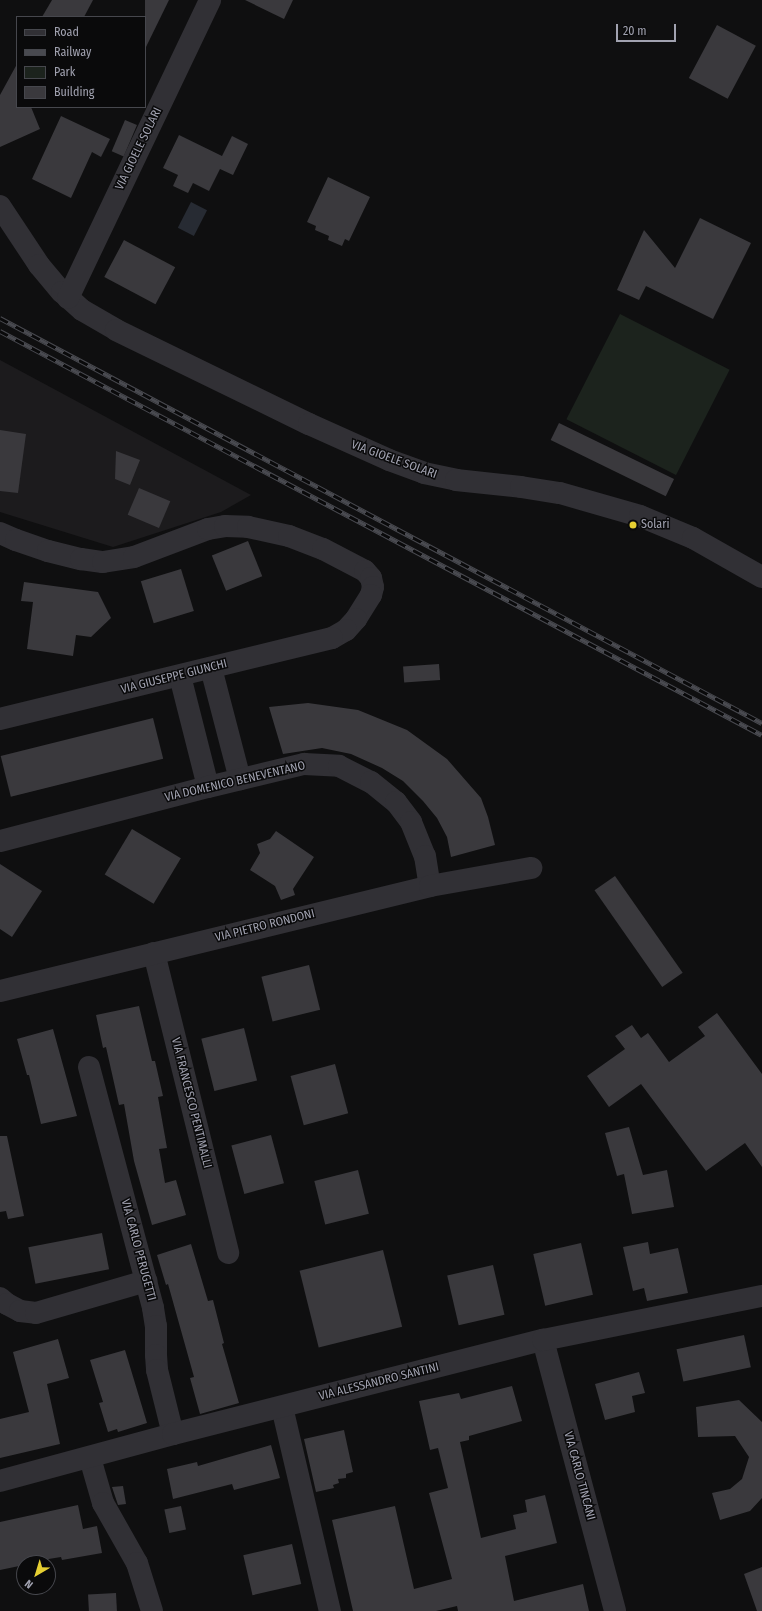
<!DOCTYPE html>
<style>
body{margin:0}
#map{position:relative;width:762px;height:1611px;overflow:hidden;background:#0f0f10;font-family:"Fira Sans Condensed",sans-serif}
div>[style]{position:absolute}
.built>*{inset:0;background:#1c1b1d}
.green>*{inset:0;background:#1c231d;transform-origin:0 0}
.water>*{inset:0;background:#272b33;transform-origin:0 0}
.building>*{inset:0;background:#3a393d;transform-origin:0 0}
.minor>*{height:22px;margin:-11px;padding:0 11px;transform-origin:11px;border-radius:11px;background:#313035}
.rail>*{height:4.5px;margin-top:-2.25px;transform-origin:0;background:repeating-linear-gradient(90deg,#0a0a0b 0 9px,#494a50 0 18px);box-sizing:border-box;border-block:1px solid #494a50}
.dots>*{width:11px;height:11px;translate:-50% -50%;box-sizing:border-box;border:2px solid #0a0a0b;border-radius:50%}
span{translate:-50% -50%;white-space:nowrap;text-align:center;line-height:1.15;-webkit-text-stroke:3px #0a0a0b;paint-order:stroke}
.street-label{font-size:12px;color:#a1a2b0}
.poi-label{font-size:12px;color:#a1a2b0}
.left{translate:0 -50%;text-align:left}
.legend{position:absolute;left:16px;top:16px;width:130px;height:92px;box-sizing:border-box;background:#0a0a0b;border:1px solid #46474d;margin:0;padding:5px 7px;list-style:none;font-size:12px;color:#a1a2b0}
.legend li{display:flex;align-items:center;gap:8px;height:20px}
.legend b{width:20px;border:1px solid #46474d}
.north{position:absolute;left:16px;top:1555px;width:40px;height:40px;box-sizing:border-box;background:#0a0a0b;border:1px solid #46474d;border-radius:50%;rotate:218deg;font-size:11px;font-weight:700;line-height:16px;text-align:center;color:#a1a2b0}
.north::after{content:'';display:block;margin:auto;width:14px;height:18px;background:#e6cf32;clip-path:polygon(50% 0,100% 100%,50% 72%,0 100%)}
.scale{position:absolute;left:616px;top:24px;width:60px;height:18px;box-sizing:border-box;border:2px solid #a1a2b0;border-top:0;padding-left:5px;font-size:12px;line-height:14px;white-space:nowrap;color:#a1a2b0;-webkit-text-stroke:3px #0a0a0b;paint-order:stroke}
</style>
<div id="map">
<div class="built">
<i style="clip-path:polygon(0 360px,251px 495px,221px 512px,113px 547px,0 512px)"></i>
</div>
<div class="green">
<i style="left:620px;top:314px;width:123px;height:118px;rotate:27deg"></i>
</div>
<div class="water">
<i style="left:191px;top:202px;width:18px;height:29px;rotate:27deg"></i>
</div>
<div class="building">
<i style="clip-path:polygon(52px 0,93px 0,84px 17px,42px 17px)"></i>
<i style="clip-path:polygon(145px 0,169px 0,145px 49px)"></i>
<i style="clip-path:polygon(245px 0,293px 0,284px 19px)"></i>
<i style="left:717px;top:25px;width:44px;height:60px;rotate:28deg"></i>
<i style="clip-path:polygon(17px 64px,17px 107px,31px 107px,40px 129px,0 147px,0 95px)"></i>
<i style="clip-path:polygon(61px 116px,110px 139px,101px 157px,92px 152px,71px 198px,32px 179px)"></i>
<i style="left:125px;top:120px;width:13px;height:34px;rotate:23deg"></i>
<i style="clip-path:polygon(179px 135px,222px 156px,232px 136px,248px 144px,233px 175px,220px 169px,209px 191px,193px 183px,188px 193px,173px 186px,178px 175px,163px 168px)"></i>
<i style="clip-path:polygon(328px 177px,370px 197px,349px 241px,345px 239px,342px 246px,328px 240px,329px 236px,315px 230px,316px 226px,307px 222px)"></i>
<i style="clip-path:polygon(700px 218px,751px 243px,713px 319px,646px 286px,639px 300px,617px 290px,644px 230px,675px 268px)"></i>
<i style="left:124px;top:240px;width:58px;height:42px;rotate:28deg"></i>
<i style="left:559px;top:423px;width:128px;height:19px;rotate:26deg"></i>
<i style="clip-path:polygon(0 430px,26px 434px,18px 493px,0 491px)"></i>
<i style="clip-path:polygon(116px 451px,140px 460px,130px 485px,115px 479px)"></i>
<i style="left:139px;top:488px;width:34px;height:29px;rotate:23deg"></i>
<i style="left:248px;top:541px;width:38px;height:39px;rotate:68deg"></i>
<i style="left:181px;top:569px;width:44px;height:42px;rotate:73deg"></i>
<i style="clip-path:polygon(24px 582px,98px 592px,111px 618px,91px 637px,76px 635px,73px 656px,27px 649px,33px 602px,21px 601px)"></i>
<i style="left:439px;top:664px;width:16px;height:36px;rotate:86deg"></i>
<i style="clip-path:polygon(308px 703px,358px 710px,407px 730px,447px 759px,481px 798px,488px 817px,495px 845px,451px 857px,447px 837px,437px 818px,423px 801px,403px 781px,382px 768px,351px 754px,322px 748px,283px 754px,269px 707px)"></i>
<i style="left:153px;top:718px;width:42px;height:157px;rotate:76deg"></i>
<i style="left:132px;top:829px;width:57px;height:53px;rotate:31deg"></i>
<i style="clip-path:polygon(276px 831px,314px 857px,293px 889px,295px 895px,281px 900px,275px 886px,250px 870px,260px 853px,257px 844px,270px 839px)"></i>
<i style="clip-path:polygon(0 864px,42px 891px,12px 937px,0 929px)"></i>
<i style="left:615px;top:876px;width:118px;height:25px;rotate:55deg"></i>
<i style="left:309px;top:965px;width:46px;height:49px;rotate:76deg"></i>
<i style="clip-path:polygon(139px 1006px,152px 1061px,155px 1061px,163px 1096px,158px 1097px,167px 1148px,159px 1149px,165px 1183px,176px 1180px,186px 1215px,152px 1225px,134px 1161px,124px 1104px,119px 1105px,106px 1047px,103px 1048px,96px 1015px)"></i>
<i style="clip-path:polygon(717px 1013px,762px 1074px,762px 1167px,745px 1143px,706px 1171px,641px 1084px,609px 1107px,587px 1076px,625px 1049px,615px 1036px,632px 1025px,641px 1038px,648px 1033px,669px 1062px,705px 1036px,698px 1027px)"></i>
<i style="left:244px;top:1028px;width:54px;height:44px;rotate:76deg"></i>
<i style="clip-path:polygon(53px 1029px,77px 1116px,41px 1124px,29px 1075px,27px 1075px,17px 1039px)"></i>
<i style="left:335px;top:1064px;width:51px;height:46px;rotate:75deg"></i>
<i style="clip-path:polygon(629px 1127px,643px 1175px,667px 1170px,674px 1207px,632px 1214px,624px 1174px,617px 1176px,605px 1133px)"></i>
<i style="left:271px;top:1135px;width:50px;height:41px;rotate:75deg"></i>
<i style="clip-path:polygon(0 1136px,7px 1136px,24px 1216px,8px 1219px,6px 1211px,0 1212px)"></i>
<i style="left:358px;top:1170px;width:45px;height:45px;rotate:76deg"></i>
<i style="left:102px;top:1233px;width:37px;height:75px;rotate:79deg"></i>
<i style="clip-path:polygon(648px 1242px,650px 1254px,678px 1248px,688px 1293px,647px 1301px,644px 1288px,633px 1291px,623px 1247px)"></i>
<i style="left:581px;top:1243px;width:53px;height:49px;rotate:77deg"></i>
<i style="clip-path:polygon(191px 1244px,208px 1301px,213px 1300px,224px 1343px,222px 1344px,239px 1403px,200px 1414px,190px 1378px,194px 1377px,168px 1284px,166px 1285px,157px 1255px)"></i>
<i style="left:383px;top:1250px;width:79px;height:86px;rotate:76deg"></i>
<i style="left:493px;top:1265px;width:51px;height:47px;rotate:77deg"></i>
<i style="left:744px;top:1335px;width:33px;height:69px;rotate:78deg"></i>
<i style="clip-path:polygon(58px 1339px,69px 1378px,47px 1384px,60px 1444px,0 1458px,0 1419px,29px 1412px,13px 1352px)"></i>
<i style="clip-path:polygon(125px 1350px,147px 1423px,118px 1432px,117px 1429px,108px 1432px,99px 1403px,103px 1402px,90px 1360px)"></i>
<i style="clip-path:polygon(639px 1372px,645px 1393px,632px 1396px,635px 1412px,605px 1420px,595px 1384px)"></i>
<i style="clip-path:polygon(512px 1386px,522px 1421px,469px 1436px,469px 1440px,460px 1442px,481px 1538px,516px 1529px,513px 1515px,527px 1512px,525px 1500px,545px 1495px,557px 1543px,505px 1556px,514px 1601px,583px 1584px,589px 1611px,458px 1611px,457px 1606px,436px 1611px,353px 1611px,332px 1520px,395px 1506px,414px 1589px,452px 1579px,429px 1493px,448px 1488px,438px 1448px,430px 1450px,419px 1401px,459px 1393px,461px 1399px)"></i>
<i style="clip-path:polygon(739px 1400px,762px 1422px,762px 1498px,750px 1511px,720px 1520px,712px 1493px,730px 1489px,742px 1479px,749px 1457px,735px 1436px,698px 1437px,696px 1407px)"></i>
<i style="clip-path:polygon(344px 1430px,353px 1472px,346px 1474px,346px 1478px,338px 1479px,339px 1483px,333px 1485px,334px 1488px,316px 1492px,304px 1439px)"></i>
<i style="clip-path:polygon(271px 1445px,280px 1478px,234px 1490px,232px 1484px,173px 1499px,167px 1469px,197px 1462px,198px 1466px)"></i>
<i style="clip-path:polygon(123px 1486px,126px 1504px,118px 1505px,112px 1487px)"></i>
<i style="clip-path:polygon(78px 1505px,83px 1529px,97px 1526px,102px 1553px,62px 1560px,61px 1557px,24px 1563px,24px 1565px,0 1570px,0 1522px)"></i>
<i style="left:181px;top:1506px;width:24px;height:17px;rotate:78deg"></i>
<i style="left:292px;top:1544px;width:41px;height:50px;rotate:77deg"></i>
<i style="clip-path:polygon(762px 1567px,762px 1611px,757px 1611px,744px 1574px)"></i>
<i style="left:116px;top:1593px;width:18px;height:28px;rotate:87deg"></i>
</div>
<div class="minor">
<i style="left:0;top:206px;width:71px;rotate:56.5deg"></i>
<i style="left:39px;top:265px;width:35px;rotate:50deg"></i>
<i style="left:62px;top:292px;width:27px;rotate:42deg"></i>
<i style="left:82px;top:310px;width:39px;rotate:30deg"></i>
<i style="left:116px;top:330px;width:215px;rotate:26deg"></i>
<i style="left:309px;top:424px;width:88px;rotate:24.2deg"></i>
<i style="left:389px;top:460px;width:37px;rotate:20deg"></i>
<i style="left:424px;top:473px;width:33px;rotate:12deg"></i>
<i style="left:456px;top:480px;width:65px;rotate:6.1deg"></i>
<i style="left:521px;top:487px;width:39px;rotate:9deg"></i>
<i style="left:560px;top:493px;width:83px;rotate:16deg"></i>
<i style="left:640px;top:516px;width:57px;rotate:22.5deg"></i>
<i style="left:693px;top:538px;width:79px;rotate:29.5deg"></i>
<i style="left:68px;top:298px;width:330px;rotate:-64.5deg"></i>
<i style="left:0;top:533px;width:17px;rotate:24deg"></i>
<i style="left:16px;top:540px;width:34px;rotate:19deg"></i>
<i style="left:48px;top:551px;width:34px;rotate:14deg"></i>
<i style="left:81px;top:559px;width:22px;rotate:8deg"></i>
<i style="left:103px;top:562px;width:31px;rotate:-9deg"></i>
<i style="left:134px;top:557px;width:79px;rotate:-20.7deg"></i>
<i style="left:208px;top:529px;width:17px;rotate:-10deg"></i>
<i style="left:225px;top:526px;width:23px;rotate:2deg"></i>
<i style="left:248px;top:527px;width:42px;rotate:12.4deg"></i>
<i style="left:289px;top:536px;width:36px;rotate:21deg"></i>
<i style="left:323px;top:549px;width:47px;rotate:27.6deg"></i>
<i style="left:365px;top:571px;width:9px;rotate:49deg"></i>
<i style="left:371px;top:578px;width:9px;rotate:77deg"></i>
<i style="left:373px;top:587px;width:8px;rotate:104deg"></i>
<i style="left:371px;top:595px;width:28px;rotate:122deg"></i>
<i style="left:356px;top:619px;width:15px;rotate:132deg"></i>
<i style="left:346px;top:630px;width:16px;rotate:150deg"></i>
<i style="left:332px;top:638px;width:342px;rotate:166.3deg"></i>
<i style="left:211px;top:668px;width:115px;rotate:75.4deg"></i>
<i style="left:180px;top:676px;width:114px;rotate:75.8deg"></i>
<i style="left:0;top:841px;width:215px;rotate:-14.6deg"></i>
<i style="left:208px;top:787px;width:99px;rotate:-13.5deg"></i>
<i style="left:304px;top:764px;width:35px;rotate:3deg"></i>
<i style="left:339px;top:766px;width:36px;rotate:27deg"></i>
<i style="left:371px;top:782px;width:32px;rotate:39deg"></i>
<i style="left:396px;top:802px;width:25px;rotate:53deg"></i>
<i style="left:411px;top:822px;width:37px;rotate:68deg"></i>
<i style="left:425px;top:856px;width:30px;rotate:81deg"></i>
<i style="left:154px;top:953px;width:309px;rotate:76.1deg"></i>
<i style="left:0;top:991px;width:443px;rotate:-13.7deg"></i>
<i style="left:430px;top:886px;width:103px;rotate:-10.1deg"></i>
<i style="left:89px;top:1067px;width:249px;rotate:75.1deg"></i>
<i style="left:153px;top:1308px;width:18px;rotate:81deg"></i>
<i style="left:156px;top:1326px;width:29px;rotate:90deg"></i>
<i style="left:156px;top:1355px;width:15px;rotate:86deg"></i>
<i style="left:157px;top:1370px;width:66px;rotate:76deg"></i>
<i style="left:0;top:1298px;width:9px;rotate:41deg"></i>
<i style="left:7px;top:1304px;width:15px;rotate:28deg"></i>
<i style="left:20px;top:1311px;width:16px;rotate:7deg"></i>
<i style="left:36px;top:1313px;width:115px;rotate:-16.2deg"></i>
<i style="left:543px;top:1340px;width:280px;rotate:75.1deg"></i>
<i style="left:282px;top:1407px;width:210px;rotate:76.8deg"></i>
<i style="left:90px;top:1458px;width:47px;rotate:73.9deg"></i>
<i style="left:103px;top:1503px;width:69px;rotate:60.5deg"></i>
<i style="left:137px;top:1563px;width:50px;rotate:72.6deg"></i>
<i style="left:0;top:1481px;width:179px;rotate:-15.2deg"></i>
<i style="left:173px;top:1434px;width:382px;rotate:-14.3deg"></i>
<i style="left:543px;top:1340px;width:223px;rotate:-11.4deg"></i>
</div>
<div class="rail">
<i style="left:0;top:318px;width:863px;rotate:27.99deg"></i>
<i style="left:0;top:331px;width:862px;rotate:27.93deg"></i>
</div>
<div class="dots">
<i style="left:633px;top:525px;background:#e6cf32"></i>
</div>
<div class="street-label">
<span style="left:139px;top:149px;rotate:-64deg">VIA GIOELE SOLARI</span>
<span style="left:394px;top:460px;rotate:20deg">VIA GIOELE SOLARI</span>
<span style="left:174px;top:677px;rotate:-14deg">VIA GIUSEPPE GIUNCHI</span>
<span style="left:235px;top:782px;rotate:-13deg">VIA DOMENICO BENEVENTANO</span>
<span style="left:265px;top:926px;rotate:-14deg">VIA PIETRO RONDONI</span>
<span style="left:191px;top:1103px;rotate:76deg">VIA FRANCESCO PENTIMALLI</span>
<span style="left:138px;top:1250px;rotate:75deg">VIA CARLO PERUGETTI</span>
<span style="left:379px;top:1382px;rotate:-14deg">VIA ALESSANDRO SANTINI</span>
<span style="left:579px;top:1476px;rotate:75deg">VIA CARLO TINCANI</span>
</div>
<div class="poi-label">
<span class="left" style="left:641px;top:525px">Solari</span>
</div>
<ul class="legend">
<li><b style="height:5px;background:#313035"></b>Road</li>
<li><b style="height:5px;background:#494a50"></b>Railway</li>
<li><b style="height:11px;background:#1c231d"></b>Park</li>
<li><b style="height:11px;background:#3a393d"></b>Building</li>
</ul>
<div class="north">N</div>
<div class="scale">20 m</div>
</div>
